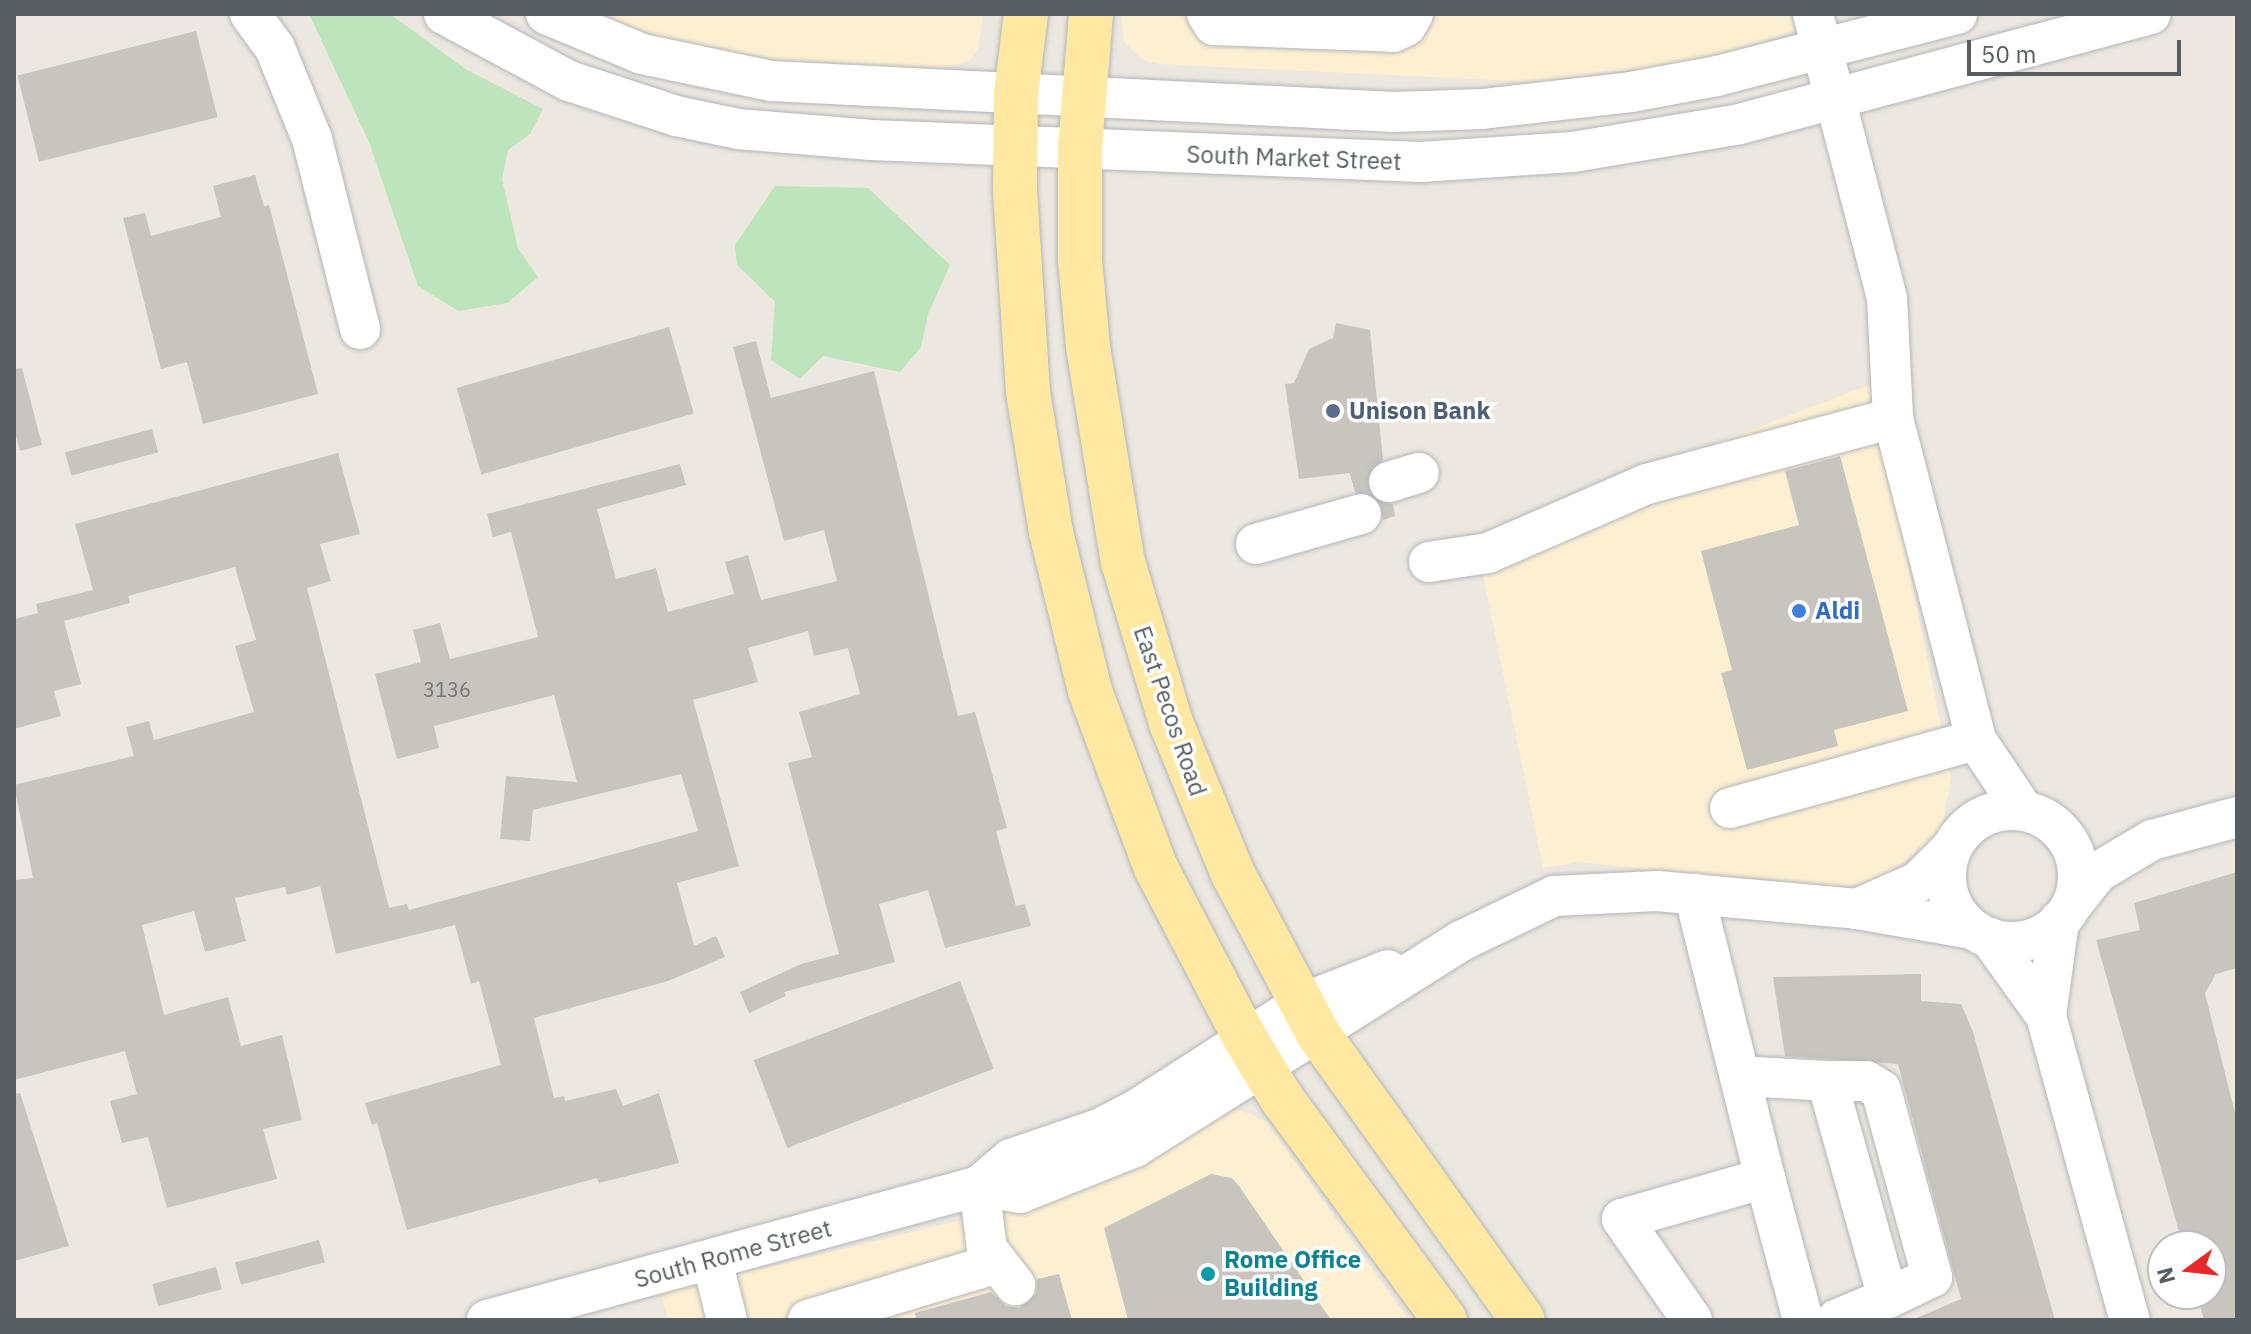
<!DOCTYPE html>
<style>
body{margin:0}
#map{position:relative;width:2251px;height:1334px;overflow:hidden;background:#ece8df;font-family:"IBM Plex Sans",sans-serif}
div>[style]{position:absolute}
.commercial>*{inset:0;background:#fdf0d2}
.green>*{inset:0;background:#bee4bb}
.building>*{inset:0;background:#c8c5bf;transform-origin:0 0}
.minor-tunnel>*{height:40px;margin-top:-20px;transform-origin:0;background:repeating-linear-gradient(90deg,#c7c5c0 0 40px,transparent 0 60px)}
.roads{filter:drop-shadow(0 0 2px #b2b6ba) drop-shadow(0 0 2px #b2b6ba)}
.minor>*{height:40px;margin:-20px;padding:0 20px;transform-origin:20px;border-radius:20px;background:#fff}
.minor>.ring{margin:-20px;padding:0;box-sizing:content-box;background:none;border:40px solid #fff;border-radius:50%}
.major>*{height:44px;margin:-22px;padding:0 22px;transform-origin:22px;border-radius:22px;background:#ffe8a1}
.dots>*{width:22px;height:22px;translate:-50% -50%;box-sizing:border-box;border:4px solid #fff;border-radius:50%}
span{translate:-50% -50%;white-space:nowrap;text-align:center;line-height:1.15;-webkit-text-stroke:7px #fff;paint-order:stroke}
.number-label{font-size:20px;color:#747778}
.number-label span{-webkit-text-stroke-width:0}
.street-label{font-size:24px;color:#585d61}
.service-label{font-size:24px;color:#4e5e75;font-weight:700}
.left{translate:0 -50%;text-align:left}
.shop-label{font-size:24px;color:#366cbe;font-weight:700}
.culture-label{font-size:24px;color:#0d838f;font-weight:700}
.frame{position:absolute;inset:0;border:16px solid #585d61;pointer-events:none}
.north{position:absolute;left:2147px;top:1230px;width:80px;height:80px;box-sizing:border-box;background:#fff;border:2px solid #bcbec0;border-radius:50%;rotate:255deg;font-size:22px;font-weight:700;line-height:32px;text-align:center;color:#585d61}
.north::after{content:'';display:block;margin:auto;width:28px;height:36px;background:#e8292a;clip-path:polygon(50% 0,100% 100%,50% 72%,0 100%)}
.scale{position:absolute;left:1967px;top:40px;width:214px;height:36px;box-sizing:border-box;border:4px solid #585d61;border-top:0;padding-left:10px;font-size:24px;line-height:28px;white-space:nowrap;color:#585d61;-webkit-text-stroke:6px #fff;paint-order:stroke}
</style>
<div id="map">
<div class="commercial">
<i style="clip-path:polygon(589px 14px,983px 14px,978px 49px,969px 61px,934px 70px,769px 60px,667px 39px)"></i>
<i style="clip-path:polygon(1121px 14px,1839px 14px,1751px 46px,1668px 65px,1536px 82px,1158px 64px,1143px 60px,1124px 42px)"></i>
<i style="clip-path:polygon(1872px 384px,1951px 777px,1941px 834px,1881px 879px,1828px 890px,1581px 862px,1543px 868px,1475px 535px)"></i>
<i style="clip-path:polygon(1237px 1109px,1266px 1121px,1409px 1320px,668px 1320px,661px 1293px,1035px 1202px)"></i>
</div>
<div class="green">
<i style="clip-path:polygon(309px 14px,390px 14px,467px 70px,543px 109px,530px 134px,508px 150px,502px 179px,518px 248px,538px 277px,507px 303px,458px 311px,418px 286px,369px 142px)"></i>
<i style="clip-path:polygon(775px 186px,868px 188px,950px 265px,928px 314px,921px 347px,900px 372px,823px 356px,800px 379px,771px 360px,775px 302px,737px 265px,735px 245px)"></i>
</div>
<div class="building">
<i style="left:196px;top:31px;width:89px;height:184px;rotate:76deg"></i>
<i style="clip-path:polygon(255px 175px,264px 206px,269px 205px,318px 394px,203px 424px,187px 362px,161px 369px,123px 218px,145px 213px,151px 236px,221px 217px,213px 186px)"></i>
<i style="clip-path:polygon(1336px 323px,1370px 330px,1383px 460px,1367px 476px,1370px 493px,1355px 492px,1350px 473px,1299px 479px,1285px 384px,1294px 383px,1309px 349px,1333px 338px)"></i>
<i style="left:669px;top:327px;width:90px;height:221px;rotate:74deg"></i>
<i style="clip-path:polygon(756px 341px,771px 398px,874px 371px,958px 716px,975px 712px,1007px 828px,996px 831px,1016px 906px,1025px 904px,1031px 926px,945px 948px,928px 890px,879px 904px,895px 962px,784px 992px,786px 996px,749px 1013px,740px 992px,801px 964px,839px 954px,788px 763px,812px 757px,799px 712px,860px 694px,848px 648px,814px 656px,808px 631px,748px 648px,758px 682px,693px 700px,739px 866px,677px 883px,694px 946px,716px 936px,725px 957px,668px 981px,534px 1018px,554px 1098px,564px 1096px,565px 1101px,616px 1089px,623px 1106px,659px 1093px,679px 1163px,599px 1183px,597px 1178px,407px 1230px,377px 1123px,372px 1125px,365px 1103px,501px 1065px,479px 981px,471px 984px,455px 925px,336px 954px,320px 886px,287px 895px,285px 887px,235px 898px,246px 941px,205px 952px,194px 911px,142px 925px,164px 1015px,228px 997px,241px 1046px,282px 1035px,302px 1120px,263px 1129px,277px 1179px,167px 1208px,148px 1137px,122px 1143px,110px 1101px,137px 1094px,125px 1051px,14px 1080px,14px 880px,33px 878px,14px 785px,134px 756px,126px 727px,149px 721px,154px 740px,254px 712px,235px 646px,256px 640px,235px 567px,128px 596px,130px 603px,64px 621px,81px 684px,54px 691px,61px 716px,14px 729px,14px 619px,38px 613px,36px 604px,93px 590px,75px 524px,338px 453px,360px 534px,320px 544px,331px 581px,307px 588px,389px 908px,407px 904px,409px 910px,698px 831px,681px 774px,533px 810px,530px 841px,500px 839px,506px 776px,577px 782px,554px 695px,434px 726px,439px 748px,397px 759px,375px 674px,421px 662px,413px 630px,440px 623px,450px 659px,538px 637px,511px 532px,493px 537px,487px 514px,680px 464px,686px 485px,597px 509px,616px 579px,656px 568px,668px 612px,734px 594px,725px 562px,748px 555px,761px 600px,837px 581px,824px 530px,784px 541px,733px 347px)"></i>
<i style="clip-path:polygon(22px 368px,42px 445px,20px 451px,14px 428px,14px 369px)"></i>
<i style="left:152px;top:429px;width:24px;height:90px;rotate:75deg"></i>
<i style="clip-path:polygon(1840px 456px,1908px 711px,1834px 730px,1838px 746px,1747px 770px,1721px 673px,1732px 670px,1701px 551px,1799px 525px,1785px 471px)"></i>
<i style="clip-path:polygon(1380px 503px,1393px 504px,1395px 516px,1383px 520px)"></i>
<i style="clip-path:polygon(2237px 872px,2237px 968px,2216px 974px,2205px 993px,2237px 1121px,2237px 1320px,2204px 1320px,2197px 1294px,2211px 1294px,2211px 1246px,2183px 1246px,2096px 940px,2140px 930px,2134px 903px)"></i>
<i style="clip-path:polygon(1921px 974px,1921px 1001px,1961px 1004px,1973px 1032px,2055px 1320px,1912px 1320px,1961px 1299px,1898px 1064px,1785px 1056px,1773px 977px)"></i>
<i style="left:960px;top:981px;width:94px;height:221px;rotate:69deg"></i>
<i style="clip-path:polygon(20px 1093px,69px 1246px,14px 1261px,14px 1094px)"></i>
<i style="clip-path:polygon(1211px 1174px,1232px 1178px,1239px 1186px,1331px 1320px,1128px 1320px,1104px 1228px)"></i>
<i style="left:319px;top:1240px;width:23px;height:87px;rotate:75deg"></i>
<i style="left:216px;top:1267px;width:23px;height:66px;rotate:75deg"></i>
<i style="clip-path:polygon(1059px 1274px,1072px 1320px,916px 1320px,915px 1313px,991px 1292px,1006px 1306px,1019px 1308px,1036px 1294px,1037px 1279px)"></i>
</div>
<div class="minor-tunnel">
<i style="left:1355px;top:492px;width:35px;rotate:-16deg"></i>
</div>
<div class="roads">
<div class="minor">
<i style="left:250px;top:14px;width:42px;rotate:53.7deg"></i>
<i style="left:275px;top:48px;width:98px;rotate:67.9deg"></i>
<i style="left:312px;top:139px;width:196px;rotate:75.8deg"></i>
<i style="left:444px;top:14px;width:142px;rotate:28.2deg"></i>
<i style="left:569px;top:81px;width:113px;rotate:18.1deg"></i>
<i style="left:676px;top:116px;width:63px;rotate:11.8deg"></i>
<i style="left:738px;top:129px;width:134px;rotate:4.7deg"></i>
<i style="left:872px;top:140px;width:549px;rotate:2.29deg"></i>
<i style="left:1421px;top:162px;width:152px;rotate:-3.8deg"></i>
<i style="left:1573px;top:152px;width:169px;rotate:-9.5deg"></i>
<i style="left:1740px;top:124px;width:425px;rotate:-15deg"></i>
<i style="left:546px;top:14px;width:104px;rotate:22.6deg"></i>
<i style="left:642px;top:54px;width:132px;rotate:11.8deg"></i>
<i style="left:771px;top:81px;width:624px;rotate:2.85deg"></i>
<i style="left:1394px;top:112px;width:88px;rotate:-2deg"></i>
<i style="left:1482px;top:109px;width:150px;rotate:-6.5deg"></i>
<i style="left:1631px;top:92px;width:87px;rotate:-10.5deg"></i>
<i style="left:1717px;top:76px;width:248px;rotate:-14.5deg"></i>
<i style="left:1207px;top:14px;width:13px;rotate:58deg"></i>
<i style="left:1214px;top:25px;width:179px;rotate:2.2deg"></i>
<i style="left:1393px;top:32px;width:14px;rotate:-25deg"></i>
<i style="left:1406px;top:26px;width:14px;rotate:-60deg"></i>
<i style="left:1813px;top:14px;width:293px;rotate:75.4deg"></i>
<i style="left:1887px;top:298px;width:120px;rotate:87.1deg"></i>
<i style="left:1893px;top:418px;width:333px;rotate:75.5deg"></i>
<i style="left:1976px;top:740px;width:84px;rotate:56.1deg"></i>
<i style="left:1389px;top:482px;width:31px;rotate:-17deg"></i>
<i style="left:1256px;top:544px;width:109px;rotate:-15.9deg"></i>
<i style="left:1429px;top:562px;width:60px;rotate:-8.7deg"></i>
<i style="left:1488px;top:553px;width:173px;rotate:-23.5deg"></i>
<i style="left:1647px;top:484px;width:255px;rotate:-15deg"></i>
<i style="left:1730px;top:808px;width:255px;rotate:-15.5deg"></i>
<i class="ring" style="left:1946px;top:810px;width:92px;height:92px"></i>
<i style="left:2071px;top:906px;width:43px;rotate:-51.5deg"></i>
<i style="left:2098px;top:872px;width:63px;rotate:-30.7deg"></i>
<i style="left:2152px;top:840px;width:88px;rotate:-15.1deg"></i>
<i style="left:1857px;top:909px;width:67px;rotate:-23.9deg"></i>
<i style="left:1918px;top:882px;width:47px;rotate:-45deg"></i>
<i style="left:1990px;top:938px;width:96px;rotate:54.3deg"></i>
<i style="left:2046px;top:1016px;width:315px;rotate:74.6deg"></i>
<i style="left:2046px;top:1016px;width:96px;rotate:-82.2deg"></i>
<i style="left:1741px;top:1076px;width:86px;rotate:3.3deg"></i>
<i style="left:1827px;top:1081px;width:225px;rotate:74.3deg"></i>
<i style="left:1888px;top:1298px;width:56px;rotate:157.1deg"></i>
<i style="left:1827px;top:1081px;width:39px"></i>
<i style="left:1866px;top:1081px;width:17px;rotate:31deg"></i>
<i style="left:1881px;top:1090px;width:194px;rotate:74.7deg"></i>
<i style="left:1932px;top:1277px;width:49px;rotate:154.5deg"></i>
<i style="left:1765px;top:1178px;width:147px;rotate:75deg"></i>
<i style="left:979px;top:1186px;width:42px;rotate:9.7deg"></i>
<i style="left:1020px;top:1193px;width:124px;rotate:-21.8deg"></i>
<i style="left:1135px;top:1147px;width:386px;rotate:-32.3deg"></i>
<i style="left:1461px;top:941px;width:103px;rotate:-25.8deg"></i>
<i style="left:1554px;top:896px;width:103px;rotate:-2.8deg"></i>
<i style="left:1657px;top:891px;width:201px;rotate:5.1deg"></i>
<i style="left:1857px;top:909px;width:117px;rotate:9.9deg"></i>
<i style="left:979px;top:1186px;width:64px;rotate:82.8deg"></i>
<i style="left:987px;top:1249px;width:46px;rotate:52.1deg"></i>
<i style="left:712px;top:1260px;width:62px;rotate:76deg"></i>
<i style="left:487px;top:1320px;width:510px;rotate:-15.24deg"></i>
<i style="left:979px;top:1186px;width:42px;rotate:-40.2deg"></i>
<i style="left:1011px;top:1159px;width:93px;rotate:-18.8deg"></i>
<i style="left:1099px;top:1129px;width:42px;rotate:-27.2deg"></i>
<i style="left:1136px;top:1110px;width:196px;rotate:-32.7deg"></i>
<i style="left:1301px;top:1004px;width:93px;rotate:-21.3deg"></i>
<i style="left:808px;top:1320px;width:198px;rotate:-16.7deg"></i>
<i style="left:1692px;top:1320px;width:123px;rotate:-124.7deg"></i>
<i style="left:1622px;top:1219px;width:149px;rotate:-16deg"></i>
<i style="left:1765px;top:1178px;width:293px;rotate:-104deg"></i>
</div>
<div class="major">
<i style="left:1026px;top:14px;width:81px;rotate:97.1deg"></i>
<i style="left:1016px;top:94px;width:97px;rotate:90.6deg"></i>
<i style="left:1015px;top:191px;width:201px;rotate:86.3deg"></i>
<i style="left:1028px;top:392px;width:142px;rotate:80.7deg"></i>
<i style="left:1051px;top:532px;width:164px;rotate:76.2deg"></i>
<i style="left:1090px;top:691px;width:187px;rotate:69.6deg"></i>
<i style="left:1155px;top:866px;width:194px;rotate:62.4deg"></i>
<i style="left:1245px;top:1038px;width:71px;rotate:58.8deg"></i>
<i style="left:1282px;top:1099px;width:275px;rotate:53.6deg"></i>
<i style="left:1091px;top:14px;width:133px;rotate:94.7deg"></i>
<i style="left:1080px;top:147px;width:113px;rotate:90deg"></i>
<i style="left:1080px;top:260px;width:87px;rotate:84.7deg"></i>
<i style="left:1088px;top:347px;width:218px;rotate:80.8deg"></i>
<i style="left:1123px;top:562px;width:168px;rotate:73.4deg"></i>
<i style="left:1171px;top:723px;width:163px;rotate:67.7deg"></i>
<i style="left:1233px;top:874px;width:183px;rotate:61.9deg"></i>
<i style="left:1319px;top:1035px;width:350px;rotate:54.4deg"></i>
</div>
</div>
<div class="dots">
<i style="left:1333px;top:411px;background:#5c6f8a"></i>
<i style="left:1799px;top:611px;background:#3f7fe0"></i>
<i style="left:1208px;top:1274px;background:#0f9aa8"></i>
</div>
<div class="number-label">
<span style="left:447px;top:689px">3136</span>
</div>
<div class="street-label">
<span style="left:1294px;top:158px;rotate:2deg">South Market Street</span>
<span style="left:1170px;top:711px;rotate:71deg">East Pecos Road</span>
<span style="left:733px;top:1254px;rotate:-15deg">South Rome Street</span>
</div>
<div class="service-label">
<span class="left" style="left:1349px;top:411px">Unison Bank</span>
</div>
<div class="shop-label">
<span class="left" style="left:1815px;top:611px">Aldi</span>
</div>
<div class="culture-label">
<span class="left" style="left:1224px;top:1274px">Rome Office<br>Building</span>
</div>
<div class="frame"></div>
<div class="north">N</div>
<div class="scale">50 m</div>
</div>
